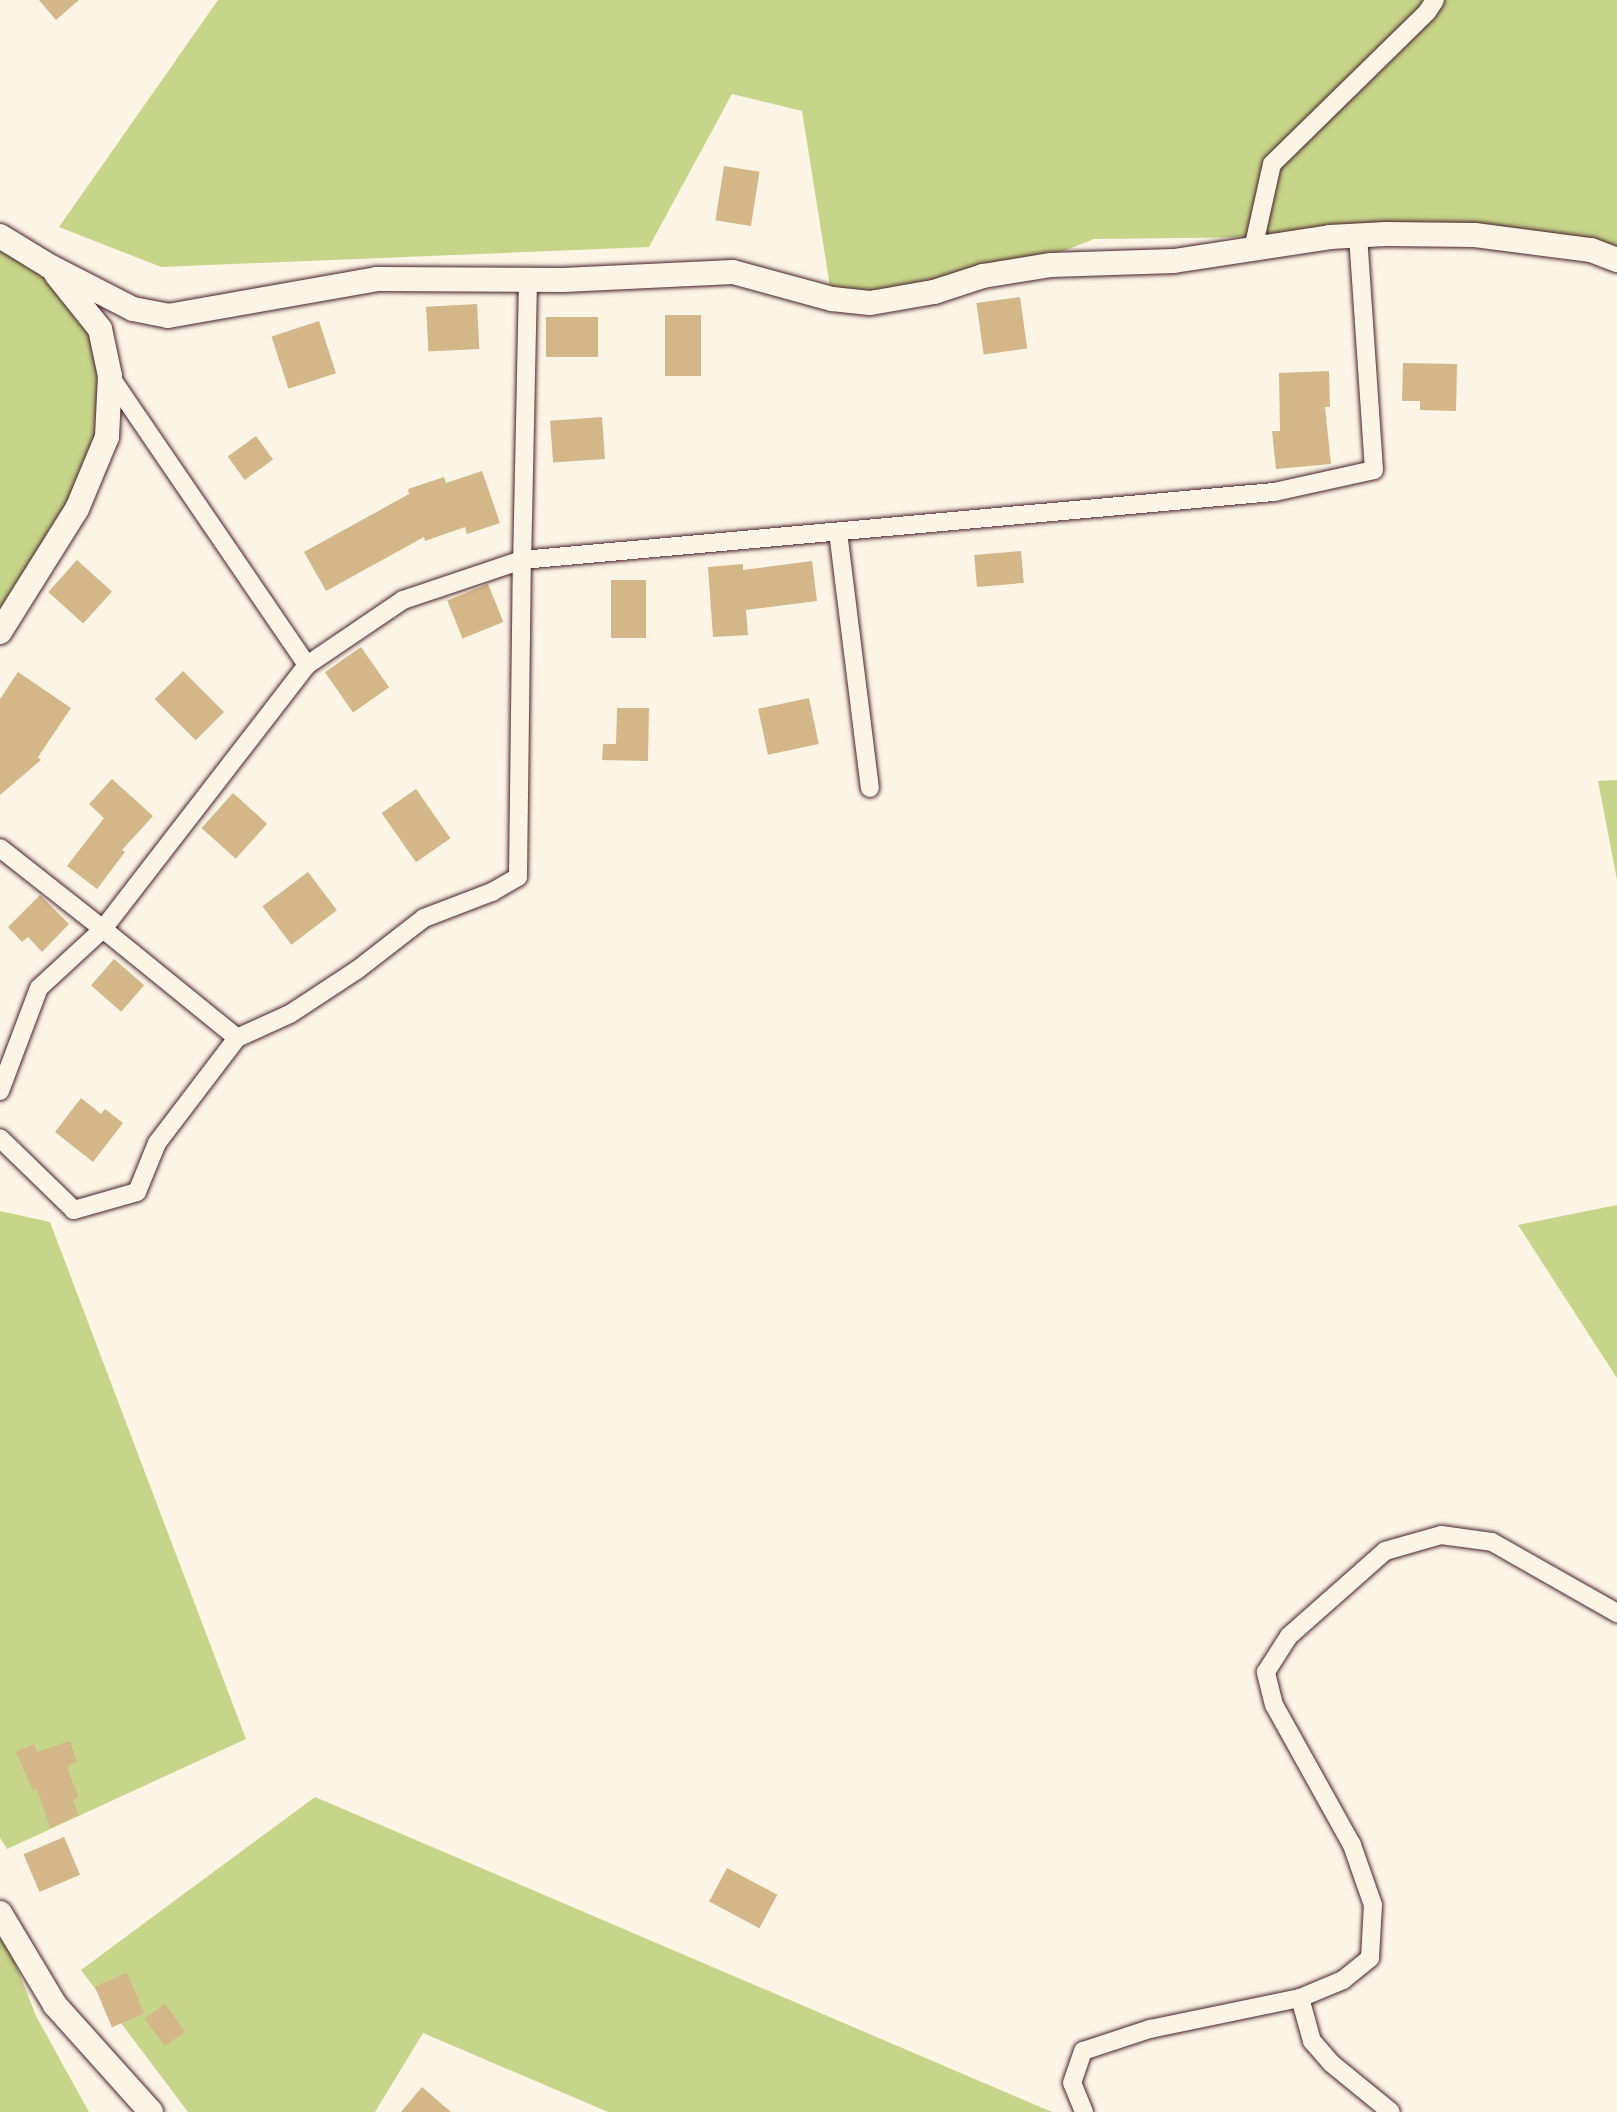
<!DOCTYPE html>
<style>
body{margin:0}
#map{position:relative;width:1617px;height:2112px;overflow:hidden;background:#fcf5e5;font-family:"Indie Flower",sans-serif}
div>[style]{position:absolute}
.green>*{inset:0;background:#c6d589}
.building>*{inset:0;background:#d3b788;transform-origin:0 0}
.roads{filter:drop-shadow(0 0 2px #4a1f2b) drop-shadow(0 0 2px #4a1f2b)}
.street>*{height:18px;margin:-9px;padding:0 9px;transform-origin:9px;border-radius:9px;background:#fcf5e5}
.secondary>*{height:24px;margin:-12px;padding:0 12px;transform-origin:12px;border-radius:12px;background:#fcf5e5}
span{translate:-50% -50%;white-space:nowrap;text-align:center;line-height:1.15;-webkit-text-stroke:6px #fcf5e5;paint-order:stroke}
</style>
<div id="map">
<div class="green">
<i style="clip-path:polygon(218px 0,1617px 0,1617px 253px,1358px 236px,1094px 239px,1010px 272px,832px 299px,802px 111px,732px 94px,649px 247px,161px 267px,59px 227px)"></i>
<i style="clip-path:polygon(0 237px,100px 329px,93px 470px,0 632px)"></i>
<i style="clip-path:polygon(1617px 780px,1617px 880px,1598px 781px)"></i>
<i style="clip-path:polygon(1617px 1205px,1617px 1378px,1518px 1225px)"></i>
<i style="clip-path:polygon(0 1211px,50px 1222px,246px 1739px,7px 1849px,0 1838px)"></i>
<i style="clip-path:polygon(315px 1797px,1052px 2112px,608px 2112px,423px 2033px,375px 2112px,188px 2112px,81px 1970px)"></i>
<i style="clip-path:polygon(0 1924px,36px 2016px,89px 2112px,0 2112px)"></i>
</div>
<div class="building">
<i style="clip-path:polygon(39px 0,79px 0,56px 20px)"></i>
<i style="left:724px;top:166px;width:36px;height:55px;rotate:9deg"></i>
<i style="left:1020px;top:297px;width:52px;height:44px;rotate:82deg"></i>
<i style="left:477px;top:304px;width:45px;height:51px;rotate:87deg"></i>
<i style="left:665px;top:315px;width:36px;height:61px"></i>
<i style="left:598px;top:317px;width:40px;height:52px;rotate:90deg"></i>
<i style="left:319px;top:321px;width:55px;height:50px;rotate:72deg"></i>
<i style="clip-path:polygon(1403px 363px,1457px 364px,1456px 411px,1420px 410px,1420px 401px,1402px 401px)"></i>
<i style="clip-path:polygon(1329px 371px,1330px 407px,1325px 407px,1331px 464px,1276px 469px,1272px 431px,1280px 431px,1279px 373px)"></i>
<i style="left:602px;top:417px;width:42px;height:52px;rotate:86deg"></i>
<i style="left:256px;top:436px;width:29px;height:35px;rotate:54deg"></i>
<i style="clip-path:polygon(482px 471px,500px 523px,467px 534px,465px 527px,425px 541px,424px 537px,326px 591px,304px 552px,409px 494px,408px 489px,444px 477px,446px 483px)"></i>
<i style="left:1021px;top:551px;width:32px;height:47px;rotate:85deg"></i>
<i style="left:77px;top:560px;width:47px;height:43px;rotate:42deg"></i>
<i style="clip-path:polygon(812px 561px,817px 601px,746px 610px,748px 635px,713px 637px,708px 567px,743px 564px,743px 570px)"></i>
<i style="left:611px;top:580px;width:35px;height:58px"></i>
<i style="left:488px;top:584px;width:41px;height:44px;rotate:68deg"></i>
<i style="left:361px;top:647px;width:49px;height:44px;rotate:55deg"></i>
<i style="left:183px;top:671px;width:58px;height:40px;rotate:45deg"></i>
<i style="clip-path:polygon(18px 672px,71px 708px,38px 757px,41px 760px,0 795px,0 699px)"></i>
<i style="left:809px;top:698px;width:47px;height:52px;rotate:78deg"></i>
<i style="clip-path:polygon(617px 708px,649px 708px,648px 761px,602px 760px,603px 744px,616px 744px)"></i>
<i style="clip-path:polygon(112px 779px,153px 816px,122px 850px,125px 852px,97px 889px,67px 866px,104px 818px,89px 804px)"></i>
<i style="left:416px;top:789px;width:60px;height:42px;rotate:55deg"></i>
<i style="left:233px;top:793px;width:46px;height:47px;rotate:42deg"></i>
<i style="left:308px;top:872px;width:48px;height:57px;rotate:53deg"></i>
<i style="clip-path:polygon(40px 895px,69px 924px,42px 952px,28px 937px,22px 942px,8px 927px)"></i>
<i style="left:114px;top:959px;width:40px;height:35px;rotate:41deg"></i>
<i style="clip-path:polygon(81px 1098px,101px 1114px,105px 1109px,123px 1123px,93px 1162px,55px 1132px)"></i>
<i style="clip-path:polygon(70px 1741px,77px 1762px,68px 1765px,70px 1776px,79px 1797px,73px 1800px,79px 1815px,50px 1828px,37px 1789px,33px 1791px,16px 1752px,34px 1744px,37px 1752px)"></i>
<i style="left:64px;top:1837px;width:41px;height:44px;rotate:67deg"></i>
<i style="left:727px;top:1868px;width:57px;height:38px;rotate:28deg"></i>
<i style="left:127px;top:1973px;width:44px;height:35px;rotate:67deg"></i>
<i style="left:165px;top:2004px;width:34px;height:25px;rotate:54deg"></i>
<i style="clip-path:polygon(422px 2087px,451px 2112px,401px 2112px)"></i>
</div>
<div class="roads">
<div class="street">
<i style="left:1253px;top:249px;width:87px;rotate:-77.4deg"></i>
<i style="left:1272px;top:164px;width:217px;rotate:-44.4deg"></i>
<i style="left:1427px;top:12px;width:14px;rotate:-56deg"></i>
<i style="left:528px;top:280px;width:280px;rotate:91.2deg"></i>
<i style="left:522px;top:560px;width:755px;rotate:-5.17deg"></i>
<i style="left:1274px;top:492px;width:102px;rotate:-12.4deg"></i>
<i style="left:1374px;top:470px;width:235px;rotate:-93.9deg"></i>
<i style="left:838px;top:532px;width:258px;rotate:82.9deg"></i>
<i style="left:0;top:848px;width:131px;rotate:38.2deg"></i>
<i style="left:103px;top:929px;width:334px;rotate:-52.3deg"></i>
<i style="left:307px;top:665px;width:350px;rotate:-124.3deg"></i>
<i style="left:237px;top:1038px;width:58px;rotate:-24.4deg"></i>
<i style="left:290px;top:1014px;width:80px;rotate:-33.3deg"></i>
<i style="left:357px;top:970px;width:85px;rotate:-37.8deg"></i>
<i style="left:424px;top:918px;width:73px;rotate:-20.9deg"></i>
<i style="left:492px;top:892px;width:30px;rotate:-30deg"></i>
<i style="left:518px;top:877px;width:317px;rotate:-89.3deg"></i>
<i style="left:522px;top:560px;width:126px;rotate:161.4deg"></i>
<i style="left:403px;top:600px;width:116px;rotate:145.9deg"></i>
<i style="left:0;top:1091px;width:110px;rotate:-69.3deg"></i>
<i style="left:39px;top:988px;width:87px;rotate:-42.7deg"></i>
<i style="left:103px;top:929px;width:173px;rotate:39.1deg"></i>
<i style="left:237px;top:1038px;width:132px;rotate:127.3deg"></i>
<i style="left:157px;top:1143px;width:53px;rotate:112.2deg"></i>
<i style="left:137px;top:1192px;width:66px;rotate:164.1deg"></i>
<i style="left:74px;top:1210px;width:103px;rotate:-135.8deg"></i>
<i style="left:1300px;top:1998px;width:45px;rotate:74.4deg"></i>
<i style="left:1312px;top:2041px;width:29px;rotate:49deg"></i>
<i style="left:1331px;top:2063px;width:77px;rotate:39.2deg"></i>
<i style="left:1084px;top:2112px;width:31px;rotate:-112deg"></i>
<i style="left:1072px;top:2083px;width:34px;rotate:-71deg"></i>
<i style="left:1083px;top:2051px;width:71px;rotate:-18.2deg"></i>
<i style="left:1150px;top:2029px;width:153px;rotate:-11.7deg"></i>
<i style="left:1300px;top:1998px;width:47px;rotate:-22.7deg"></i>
<i style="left:1343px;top:1980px;width:35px;rotate:-39deg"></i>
<i style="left:1370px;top:1958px;width:53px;rotate:-86.8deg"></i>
<i style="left:1373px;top:1905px;width:64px;rotate:-109.3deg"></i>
<i style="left:1352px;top:1845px;width:160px;rotate:-119.1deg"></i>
<i style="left:1274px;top:1705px;width:34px;rotate:-104deg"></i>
<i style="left:1266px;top:1672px;width:43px;rotate:-57.4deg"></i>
<i style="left:1289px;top:1636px;width:128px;rotate:-41.5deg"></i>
<i style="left:1385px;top:1551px;width:58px;rotate:-15.9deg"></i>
<i style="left:1441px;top:1535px;width:51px;rotate:7.8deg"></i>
<i style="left:1492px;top:1542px;width:144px;rotate:29.6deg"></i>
</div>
<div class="secondary">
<i style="left:0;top:236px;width:57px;rotate:31.5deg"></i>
<i style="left:49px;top:266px;width:94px;rotate:27.1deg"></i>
<i style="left:133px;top:309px;width:36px;rotate:11deg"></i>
<i style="left:168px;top:316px;width:212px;rotate:-10deg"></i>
<i style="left:377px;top:279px;width:186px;rotate:0.3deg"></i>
<i style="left:563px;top:280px;width:170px;rotate:-2.7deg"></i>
<i style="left:733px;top:272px;width:103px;rotate:15.3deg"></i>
<i style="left:832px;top:299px;width:38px;rotate:6deg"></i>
<i style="left:870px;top:303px;width:65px;rotate:-9.8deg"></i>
<i style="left:934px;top:292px;width:52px;rotate:-18.1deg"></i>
<i style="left:983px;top:276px;width:69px;rotate:-9.2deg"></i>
<i style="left:1051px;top:265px;width:123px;rotate:-1.9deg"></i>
<i style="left:1174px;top:261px;width:158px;rotate:-8.7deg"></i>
<i style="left:1330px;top:237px;width:56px;rotate:-3.1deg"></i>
<i style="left:1386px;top:234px;width:89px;rotate:0.6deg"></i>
<i style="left:1475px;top:235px;width:117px;rotate:7.4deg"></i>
<i style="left:1591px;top:250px;width:28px;rotate:21deg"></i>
<i style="left:0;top:632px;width:145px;rotate:-58deg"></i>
<i style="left:77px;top:509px;width:78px;rotate:-67.4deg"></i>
<i style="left:107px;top:437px;width:61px;rotate:-87.2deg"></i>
<i style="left:110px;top:376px;width:48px;rotate:-102deg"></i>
<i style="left:100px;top:329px;width:70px;rotate:-128.7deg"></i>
<i style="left:0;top:1913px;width:107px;rotate:59.1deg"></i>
<i style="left:55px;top:2005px;width:144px;rotate:48.1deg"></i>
</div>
</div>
</div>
